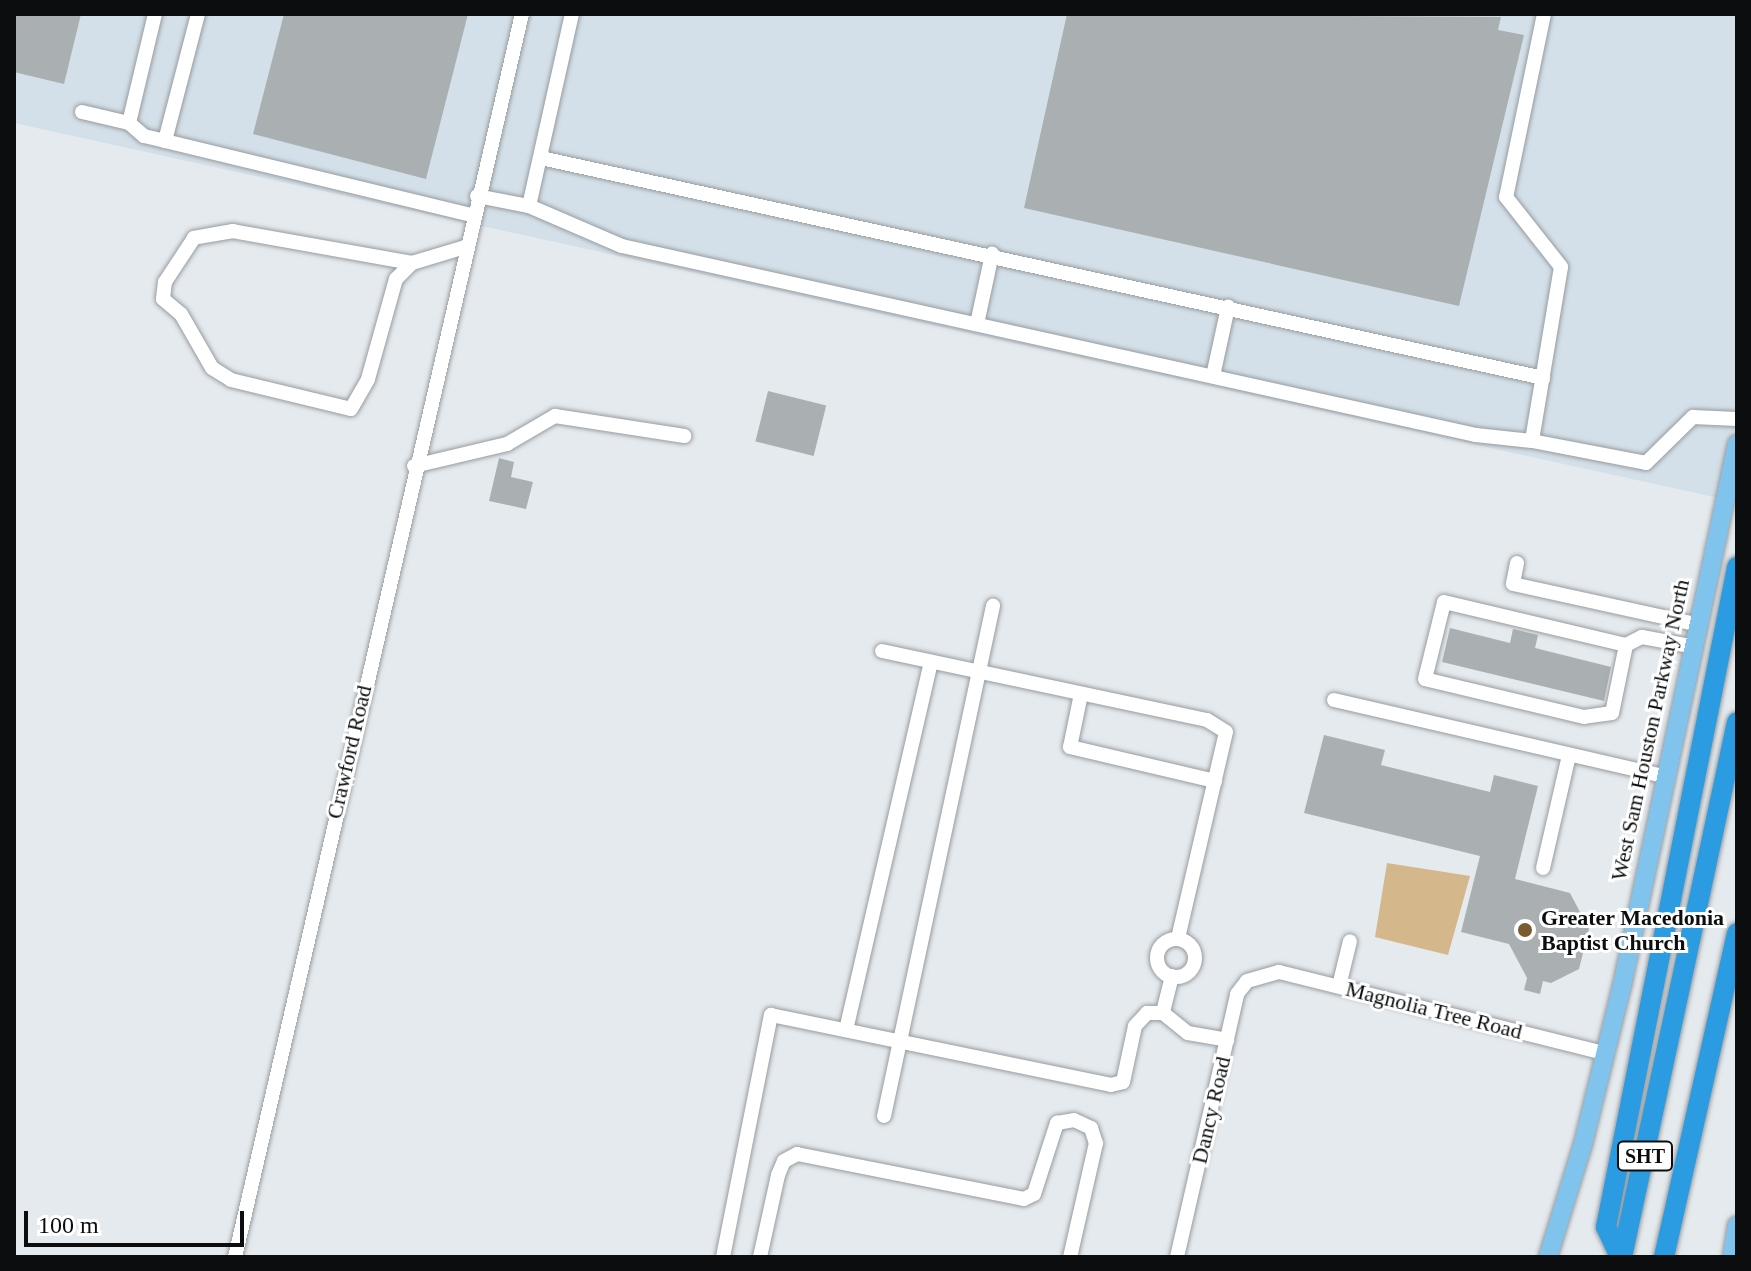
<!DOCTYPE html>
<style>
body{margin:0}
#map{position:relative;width:1751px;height:1271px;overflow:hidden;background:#e5eaee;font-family:Georgia,serif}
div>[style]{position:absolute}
.built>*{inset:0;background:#d4e0e9}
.green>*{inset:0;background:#d4b78a}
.building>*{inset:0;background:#aaafb2;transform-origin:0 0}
.roads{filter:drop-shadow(0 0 2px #979ca0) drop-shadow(0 0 2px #979ca0)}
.minor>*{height:14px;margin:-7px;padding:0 7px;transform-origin:7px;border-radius:7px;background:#fff}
.minor>.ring{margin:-7px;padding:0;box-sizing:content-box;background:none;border:14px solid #fff;border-radius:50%}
.major>*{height:18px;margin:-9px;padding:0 9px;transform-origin:9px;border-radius:9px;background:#80c4ed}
.highway>*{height:20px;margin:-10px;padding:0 10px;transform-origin:10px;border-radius:10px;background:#2b9ce1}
.dots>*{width:22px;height:22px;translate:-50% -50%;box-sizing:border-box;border:4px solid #fff;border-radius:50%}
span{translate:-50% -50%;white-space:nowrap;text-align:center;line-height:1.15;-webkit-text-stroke:6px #fff;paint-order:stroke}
.shield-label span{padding:2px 6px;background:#fff;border:2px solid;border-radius:6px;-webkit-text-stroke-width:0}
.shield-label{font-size:20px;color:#0b0d0e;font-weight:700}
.street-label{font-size:22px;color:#0b0d0e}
.poi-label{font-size:22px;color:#0b0d0e;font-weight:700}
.left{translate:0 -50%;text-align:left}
.frame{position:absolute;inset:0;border:16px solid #0b0d0e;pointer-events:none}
.scale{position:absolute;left:24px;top:1211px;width:220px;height:36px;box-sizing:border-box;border:4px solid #0b0d0e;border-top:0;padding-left:10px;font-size:24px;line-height:28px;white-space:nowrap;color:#0b0d0e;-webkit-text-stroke:6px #fff;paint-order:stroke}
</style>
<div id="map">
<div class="built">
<i style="clip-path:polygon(14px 14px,1737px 14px,1737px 444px,1723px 499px,14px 123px)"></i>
</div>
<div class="green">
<i style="clip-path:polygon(1387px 863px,1470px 876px,1448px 955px,1375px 937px)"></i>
</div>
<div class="building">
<i style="clip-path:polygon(14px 14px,81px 14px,64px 84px,14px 72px)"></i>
<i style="clip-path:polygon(284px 14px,468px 14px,426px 179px,253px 134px)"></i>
<i style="clip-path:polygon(1067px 14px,1501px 17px,1498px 30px,1524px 35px,1459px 306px,1024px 208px)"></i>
<i style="left:768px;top:391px;width:60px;height:52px;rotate:14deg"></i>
<i style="clip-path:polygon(499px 458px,514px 462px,511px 477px,533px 482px,526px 509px,489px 501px)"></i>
<i style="clip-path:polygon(1450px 628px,1510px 643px,1513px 629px,1538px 635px,1535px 648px,1611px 667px,1604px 701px,1442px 662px)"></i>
<i style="clip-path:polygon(1324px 735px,1385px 750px,1381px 765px,1490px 792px,1494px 775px,1538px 786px,1515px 879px,1570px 893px,1589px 929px,1579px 969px,1551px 983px,1543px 981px,1540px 994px,1524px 990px,1527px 978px,1509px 944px,1461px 932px,1480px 856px,1304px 813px)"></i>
</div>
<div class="roads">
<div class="minor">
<i style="left:198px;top:14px;width:131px;rotate:104.6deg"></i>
<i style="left:165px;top:141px;width:316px;rotate:13.6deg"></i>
<i style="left:1544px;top:14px;width:187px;rotate:101.7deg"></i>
<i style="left:1506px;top:197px;width:89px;rotate:51.8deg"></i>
<i style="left:1561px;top:267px;width:176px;rotate:99.5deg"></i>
<i style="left:1532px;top:441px;width:116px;rotate:10.9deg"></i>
<i style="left:1646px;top:463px;width:66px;rotate:-44.4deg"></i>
<i style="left:1693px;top:417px;width:44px;rotate:2.6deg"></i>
<i style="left:82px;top:112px;width:48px;rotate:13.2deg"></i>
<i style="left:129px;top:123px;width:112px;rotate:-76.6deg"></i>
<i style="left:129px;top:123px;width:20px;rotate:41deg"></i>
<i style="left:144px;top:136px;width:22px;rotate:13deg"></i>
<i style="left:541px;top:158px;width:1026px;rotate:12.38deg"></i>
<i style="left:477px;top:196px;width:53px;rotate:10.9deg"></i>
<i style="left:529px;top:206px;width:101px;rotate:23.3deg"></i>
<i style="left:622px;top:246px;width:875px;rotate:12.48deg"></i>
<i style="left:1476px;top:435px;width:56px;rotate:6.1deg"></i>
<i style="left:529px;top:206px;width:197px;rotate:-77.4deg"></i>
<i style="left:412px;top:263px;width:182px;rotate:-169.9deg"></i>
<i style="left:233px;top:231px;width:40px;rotate:170deg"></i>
<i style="left:194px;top:238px;width:53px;rotate:123.4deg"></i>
<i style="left:165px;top:282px;width:17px;rotate:97deg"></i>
<i style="left:163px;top:299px;width:23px;rotate:40deg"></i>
<i style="left:181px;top:314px;width:62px;rotate:60.1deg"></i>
<i style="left:212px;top:368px;width:22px;rotate:32deg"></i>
<i style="left:231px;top:380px;width:123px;rotate:13.6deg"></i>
<i style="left:351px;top:409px;width:34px;rotate:-60deg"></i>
<i style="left:368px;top:379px;width:104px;rotate:-74.4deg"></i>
<i style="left:396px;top:279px;width:23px;rotate:-45deg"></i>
<i style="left:412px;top:263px;width:55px;rotate:-16.8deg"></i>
<i style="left:977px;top:324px;width:72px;rotate:-77.9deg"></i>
<i style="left:1213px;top:376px;width:71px;rotate:-77.7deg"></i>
<i style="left:414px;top:466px;width:96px;rotate:-13.3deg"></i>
<i style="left:507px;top:444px;width:56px;rotate:-30.3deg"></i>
<i style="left:555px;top:416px;width:131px;rotate:8.8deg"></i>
<i style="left:1517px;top:563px;width:21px;rotate:101deg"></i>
<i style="left:1513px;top:584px;width:186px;rotate:12.4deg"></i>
<i style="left:1626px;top:645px;width:69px;rotate:101.6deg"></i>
<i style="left:1612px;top:713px;width:28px;rotate:172deg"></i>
<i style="left:1584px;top:717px;width:163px;rotate:-166.6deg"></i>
<i style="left:1425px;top:679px;width:79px;rotate:-76.1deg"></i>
<i style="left:1444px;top:602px;width:187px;rotate:13.3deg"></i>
<i style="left:1626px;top:645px;width:18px;rotate:-27deg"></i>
<i style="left:1642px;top:637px;width:50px;rotate:10.4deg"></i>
<i style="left:882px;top:651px;width:332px;rotate:12deg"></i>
<i style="left:1207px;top:720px;width:22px;rotate:32deg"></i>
<i style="left:1226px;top:732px;width:212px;rotate:103.1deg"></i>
<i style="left:1081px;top:694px;width:54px;rotate:101.7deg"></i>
<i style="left:1070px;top:747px;width:149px;rotate:13.2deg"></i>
<i style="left:1334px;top:700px;width:339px;rotate:13deg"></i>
<i style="left:1543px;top:868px;width:116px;rotate:-77deg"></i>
<i class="ring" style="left:1157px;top:939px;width:24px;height:24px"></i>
<i style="left:1172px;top:976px;width:38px;rotate:104deg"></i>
<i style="left:1163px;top:1013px;width:32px;rotate:39deg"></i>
<i style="left:1188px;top:1033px;width:40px;rotate:10deg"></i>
<i style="left:1339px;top:986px;width:46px;rotate:-76.3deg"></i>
<i style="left:846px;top:1030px;width:378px;rotate:-77deg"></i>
<i style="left:884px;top:1116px;width:522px;rotate:-77.94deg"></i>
<i style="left:235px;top:1257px;width:1276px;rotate:-77deg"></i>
<i style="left:723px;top:1257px;width:247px;rotate:-78.8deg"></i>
<i style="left:771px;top:1015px;width:347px;rotate:11.6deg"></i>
<i style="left:1111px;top:1085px;width:12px;rotate:-14deg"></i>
<i style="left:1123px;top:1082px;width:57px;rotate:-77.9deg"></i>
<i style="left:1135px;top:1026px;width:18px;rotate:-47deg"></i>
<i style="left:1147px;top:1013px;width:16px"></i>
<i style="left:760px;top:1257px;width:84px;rotate:-77.6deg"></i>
<i style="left:778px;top:1175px;width:15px;rotate:-67deg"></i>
<i style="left:784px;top:1161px;width:15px;rotate:-28deg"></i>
<i style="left:797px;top:1154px;width:231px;rotate:11.2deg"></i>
<i style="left:1024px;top:1199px;width:11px;rotate:-27deg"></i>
<i style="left:1034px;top:1194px;width:75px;rotate:-72.1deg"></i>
<i style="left:1057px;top:1123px;width:17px;rotate:-10deg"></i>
<i style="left:1074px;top:1120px;width:19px;rotate:25deg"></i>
<i style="left:1091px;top:1128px;width:16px;rotate:72deg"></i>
<i style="left:1096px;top:1143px;width:117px;rotate:102.8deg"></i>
<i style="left:1177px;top:1257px;width:270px;rotate:-77.1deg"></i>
<i style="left:1237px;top:994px;width:16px;rotate:-52deg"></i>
<i style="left:1247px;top:981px;width:33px;rotate:-16deg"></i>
<i style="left:1279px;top:972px;width:336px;rotate:14deg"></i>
</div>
<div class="major">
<i style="left:1548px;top:1257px;width:118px;rotate:-72.8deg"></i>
<i style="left:1583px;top:1144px;width:168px;rotate:-76.2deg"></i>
<i style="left:1623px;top:981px;width:549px;rotate:-78.01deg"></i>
<i style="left:1732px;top:1257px;width:32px;rotate:-81deg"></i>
</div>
<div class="highway">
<i style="left:1620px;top:1257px;width:33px;rotate:-115deg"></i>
<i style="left:1606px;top:1227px;width:673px;rotate:-78.77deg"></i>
<i style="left:1622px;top:1257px;width:547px;rotate:-77.87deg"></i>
<i style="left:1664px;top:1257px;width:332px;rotate:-77.3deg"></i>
</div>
</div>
<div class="dots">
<i style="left:1525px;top:930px;background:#785c2f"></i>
</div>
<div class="shield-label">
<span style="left:1645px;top:1156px">SHT</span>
</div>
<div class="street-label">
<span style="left:1650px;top:730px;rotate:-78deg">West Sam Houston Parkway North</span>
<span style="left:349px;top:752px;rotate:-77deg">Crawford Road</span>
<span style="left:1434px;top:1010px;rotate:14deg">Magnolia Tree Road</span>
<span style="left:1211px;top:1110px;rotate:-77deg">Dancy Road</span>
</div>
<div class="poi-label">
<span class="left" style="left:1541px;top:930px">Greater Macedonia<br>Baptist Church</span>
</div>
<div class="frame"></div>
<div class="scale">100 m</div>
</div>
